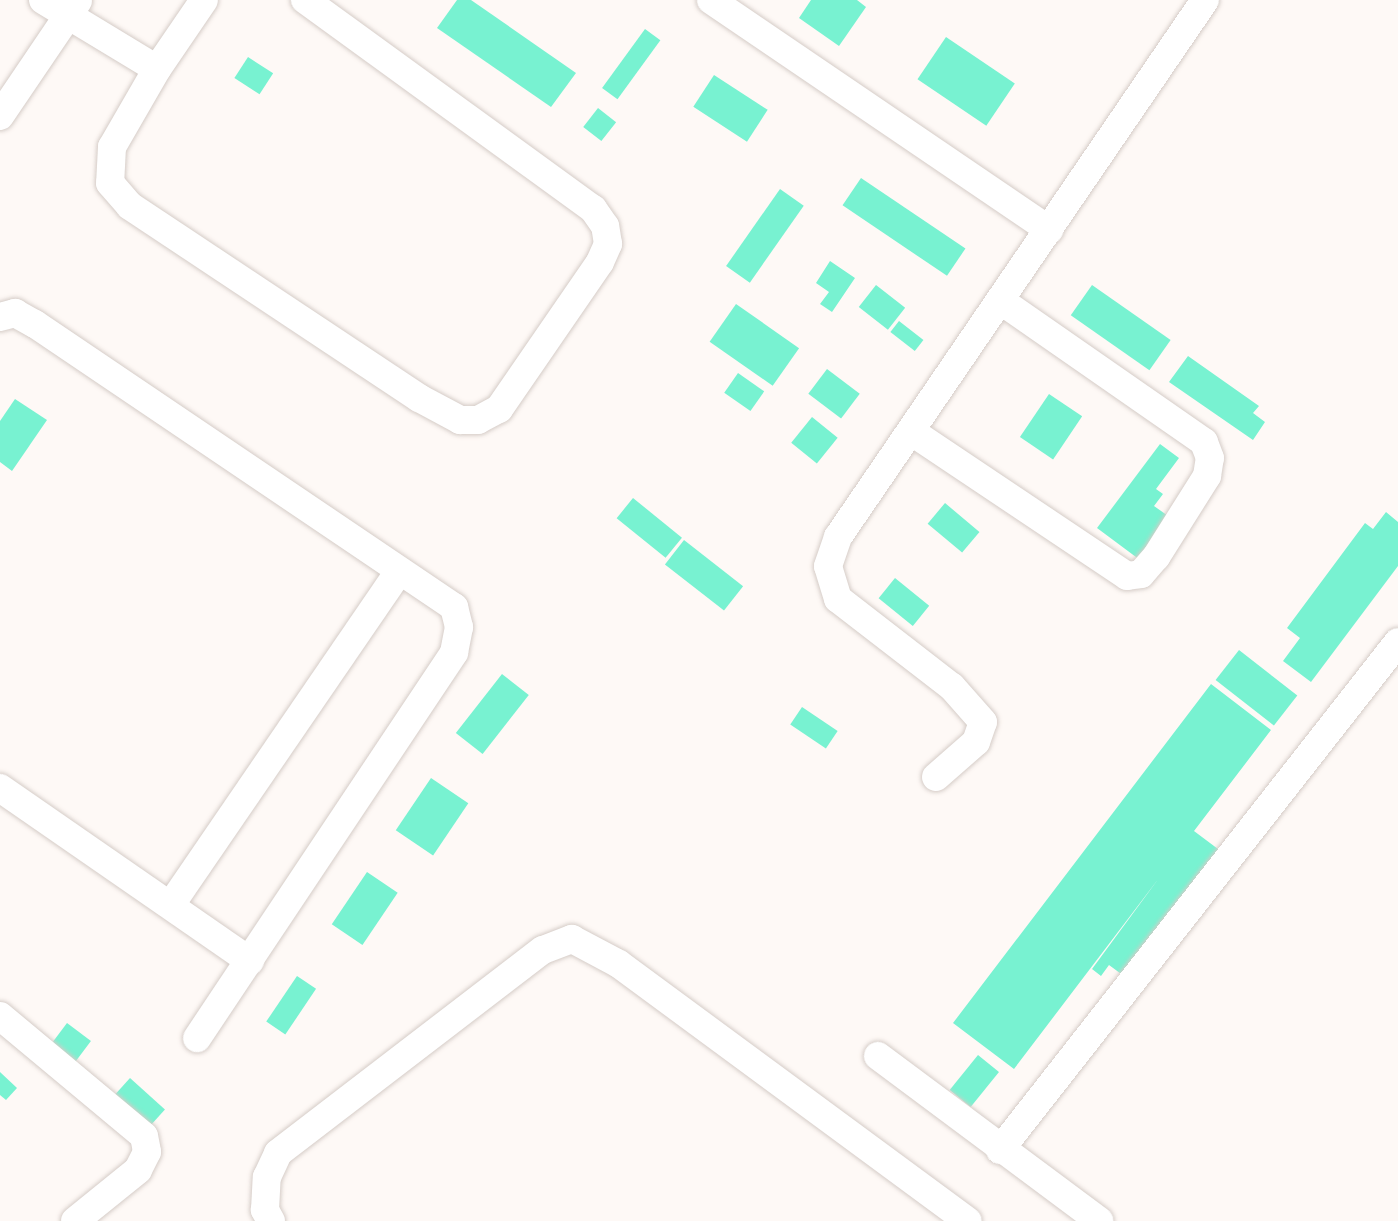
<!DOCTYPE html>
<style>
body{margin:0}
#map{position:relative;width:1398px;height:1221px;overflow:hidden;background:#fef9f6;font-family:"Asap Condensed",sans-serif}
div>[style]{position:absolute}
.building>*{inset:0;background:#78f2d1;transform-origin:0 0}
.roads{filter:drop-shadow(0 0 2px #d5ccc7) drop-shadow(0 0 2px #d5ccc7)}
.minor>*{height:28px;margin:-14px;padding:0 14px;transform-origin:14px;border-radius:14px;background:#fff}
span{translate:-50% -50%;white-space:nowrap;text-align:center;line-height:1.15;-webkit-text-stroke:4.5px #fef9f6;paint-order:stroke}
</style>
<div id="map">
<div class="building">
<i style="clip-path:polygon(457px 0,471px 0,576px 73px,551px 107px,437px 28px)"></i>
<i style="clip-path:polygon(811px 0,857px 0,866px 7px,839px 46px,799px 18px)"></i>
<i style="left:645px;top:29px;width:19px;height:73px;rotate:36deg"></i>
<i style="left:946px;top:37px;width:83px;height:51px;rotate:34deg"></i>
<i style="left:248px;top:57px;width:30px;height:25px;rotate:33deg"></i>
<i style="left:714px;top:75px;width:64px;height:38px;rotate:33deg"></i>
<i style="left:598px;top:108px;width:23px;height:24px;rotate:38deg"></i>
<i style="left:861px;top:178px;width:126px;height:33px;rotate:34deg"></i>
<i style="left:780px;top:189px;width:29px;height:94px;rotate:35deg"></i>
<i style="clip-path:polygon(830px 261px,855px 278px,832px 312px,820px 304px,829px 292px,816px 283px)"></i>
<i style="left:876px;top:285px;width:37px;height:28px;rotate:38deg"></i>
<i style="left:1092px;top:285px;width:96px;height:37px;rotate:35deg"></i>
<i style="left:736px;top:304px;width:77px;height:46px;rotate:35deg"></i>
<i style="left:899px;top:321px;width:31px;height:14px;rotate:38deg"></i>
<i style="clip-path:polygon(1188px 356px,1259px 406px,1253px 413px,1265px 422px,1253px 440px,1169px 382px)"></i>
<i style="left:827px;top:369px;width:41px;height:31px;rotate:37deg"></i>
<i style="left:738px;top:373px;width:32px;height:24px;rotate:35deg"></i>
<i style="left:1049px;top:394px;width:40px;height:52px;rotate:34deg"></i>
<i style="clip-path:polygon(15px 399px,47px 420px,12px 471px,0 462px,0 421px)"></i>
<i style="left:812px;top:417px;width:33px;height:33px;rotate:39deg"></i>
<i style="clip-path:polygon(1160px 444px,1179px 458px,1156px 489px,1163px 494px,1154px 506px,1171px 518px,1140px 560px,1097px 528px)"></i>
<i style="left:633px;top:498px;width:63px;height:26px;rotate:39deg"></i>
<i style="left:945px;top:503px;width:45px;height:27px;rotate:40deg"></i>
<i style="clip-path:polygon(1386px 512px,1398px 522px,1398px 566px,1311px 682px,1283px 661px,1300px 638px,1287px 628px,1365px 523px,1373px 529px)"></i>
<i style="left:684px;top:540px;width:75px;height:31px;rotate:38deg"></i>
<i style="left:895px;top:578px;width:44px;height:26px;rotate:39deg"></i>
<i style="left:1239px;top:650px;width:74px;height:38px;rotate:38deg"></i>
<i style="left:502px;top:674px;width:34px;height:75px;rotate:38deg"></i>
<i style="clip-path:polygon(1211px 684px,1271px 730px,1194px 831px,1222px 852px,1128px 979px,1109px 965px,1101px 976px,1092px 969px,1159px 878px,1014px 1069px,953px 1023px)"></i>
<i style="left:802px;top:707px;width:43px;height:21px;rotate:34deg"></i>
<i style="left:431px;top:778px;width:45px;height:63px;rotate:34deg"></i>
<i style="left:367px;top:872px;width:37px;height:63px;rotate:34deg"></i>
<i style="left:297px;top:976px;width:23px;height:55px;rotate:34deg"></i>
<i style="left:67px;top:1023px;width:30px;height:34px;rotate:37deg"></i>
<i style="left:978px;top:1055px;width:27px;height:45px;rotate:39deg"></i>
<i style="clip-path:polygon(0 1072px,17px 1088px,6px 1100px,0 1095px)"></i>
<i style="left:130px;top:1078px;width:47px;height:31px;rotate:42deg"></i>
</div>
<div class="roads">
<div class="minor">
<i style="left:43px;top:0;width:133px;rotate:31.2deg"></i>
<i style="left:157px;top:69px;width:90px;rotate:120deg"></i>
<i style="left:112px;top:147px;width:36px;rotate:93deg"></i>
<i style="left:110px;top:183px;width:30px;rotate:49deg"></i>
<i style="left:130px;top:206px;width:347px;rotate:33.6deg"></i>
<i style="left:419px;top:398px;width:47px;rotate:28.2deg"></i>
<i style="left:460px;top:420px;width:18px"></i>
<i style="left:478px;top:420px;width:24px;rotate:-28deg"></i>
<i style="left:499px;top:409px;width:178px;rotate:-55.5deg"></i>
<i style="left:600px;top:262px;width:20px;rotate:-66deg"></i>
<i style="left:608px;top:244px;width:18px;rotate:-99deg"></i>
<i style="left:605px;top:226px;width:21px;rotate:-125deg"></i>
<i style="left:593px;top:209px;width:356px;rotate:-144deg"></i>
<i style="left:711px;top:0;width:409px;rotate:34.2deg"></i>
<i style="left:157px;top:69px;width:83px;rotate:-55.7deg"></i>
<i style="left:0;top:116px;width:139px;rotate:-55.9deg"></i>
<i style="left:0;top:317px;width:16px;rotate:-15deg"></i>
<i style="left:15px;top:313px;width:23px;rotate:29deg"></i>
<i style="left:35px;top:324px;width:506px;rotate:34.04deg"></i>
<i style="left:454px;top:607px;width:21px;rotate:76deg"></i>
<i style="left:459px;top:627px;width:26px;rotate:101deg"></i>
<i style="left:454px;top:653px;width:463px;rotate:123.7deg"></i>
<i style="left:912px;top:432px;width:259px;rotate:33.8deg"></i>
<i style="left:1127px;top:576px;width:14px;rotate:-8deg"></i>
<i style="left:1141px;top:574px;width:23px;rotate:-49deg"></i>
<i style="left:1156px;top:557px;width:96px;rotate:-57.8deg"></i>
<i style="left:1207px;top:476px;width:18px;rotate:-81deg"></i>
<i style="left:1210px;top:458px;width:17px;rotate:-111deg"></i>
<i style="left:1204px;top:442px;width:247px;rotate:-145.2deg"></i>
<i style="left:936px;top:777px;width:53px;rotate:-41.2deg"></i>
<i style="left:976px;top:742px;width:21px;rotate:-71deg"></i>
<i style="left:983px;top:722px;width:47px;rotate:-131.5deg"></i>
<i style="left:952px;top:687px;width:144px;rotate:-142.3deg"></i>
<i style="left:838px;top:599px;width:34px;rotate:-107deg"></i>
<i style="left:828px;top:566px;width:31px;rotate:-71deg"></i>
<i style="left:838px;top:537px;width:650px;rotate:-55.65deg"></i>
<i style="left:0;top:788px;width:304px;rotate:34.7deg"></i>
<i style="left:172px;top:903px;width:402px;rotate:-55.6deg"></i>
<i style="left:0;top:1016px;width:187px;rotate:39.8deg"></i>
<i style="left:144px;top:1136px;width:16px;rotate:79deg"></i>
<i style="left:147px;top:1152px;width:20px;rotate:117deg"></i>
<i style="left:138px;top:1170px;width:81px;rotate:141deg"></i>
<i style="left:878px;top:1056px;width:276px;rotate:36.7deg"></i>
<i style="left:1000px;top:1150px;width:645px;rotate:-51.92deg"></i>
<i style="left:271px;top:1221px;width:13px;rotate:-119deg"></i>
<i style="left:265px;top:1210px;width:33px;rotate:-87deg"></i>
<i style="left:267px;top:1177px;width:26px;rotate:-65deg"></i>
<i style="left:278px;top:1153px;width:334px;rotate:-37.5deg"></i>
<i style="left:543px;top:950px;width:31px;rotate:-21deg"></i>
<i style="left:572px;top:939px;width:53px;rotate:28deg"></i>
<i style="left:619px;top:964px;width:433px;rotate:36.4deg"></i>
</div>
</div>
</div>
